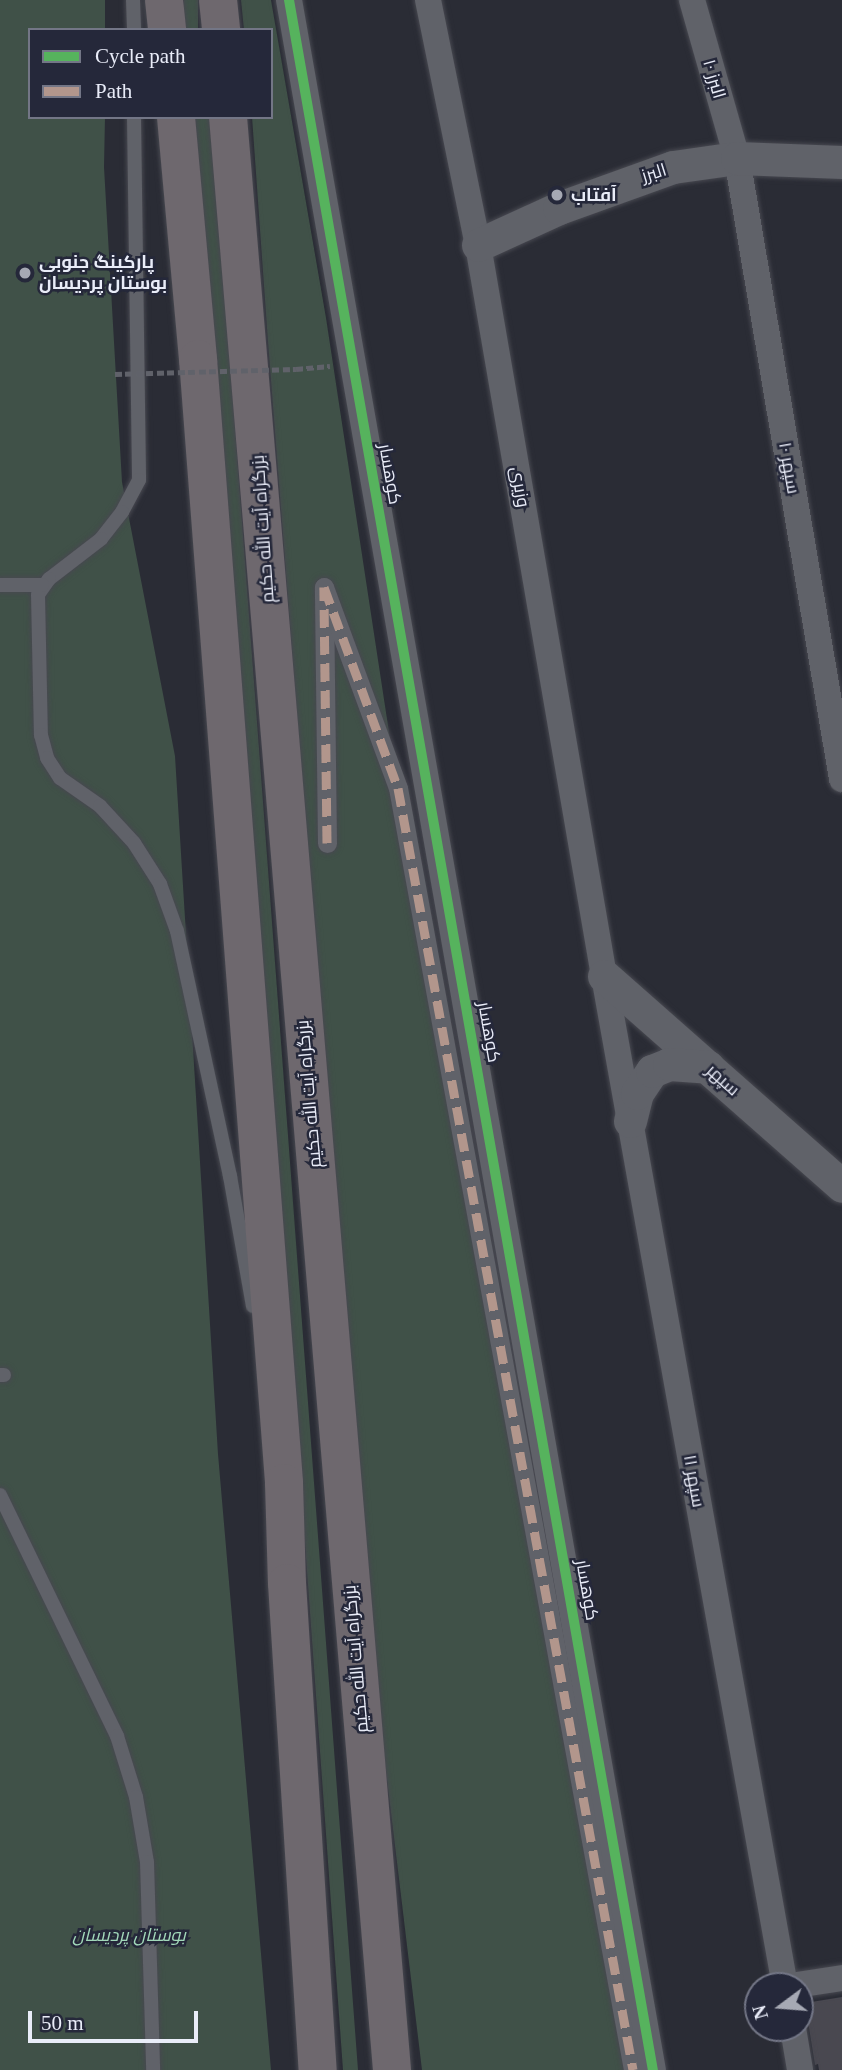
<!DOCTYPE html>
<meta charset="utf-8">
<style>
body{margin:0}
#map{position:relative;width:842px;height:2070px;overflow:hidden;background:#2a2c35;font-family:"Times New Roman",Cairo,serif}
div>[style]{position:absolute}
.green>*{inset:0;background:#405148;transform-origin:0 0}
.building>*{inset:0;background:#494850}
.path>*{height:4.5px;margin-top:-2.25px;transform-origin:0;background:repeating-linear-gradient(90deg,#60626a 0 7px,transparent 0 10.5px)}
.roads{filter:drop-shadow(0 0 2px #474850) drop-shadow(0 0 2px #474850)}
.service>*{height:14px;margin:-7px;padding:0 7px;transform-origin:7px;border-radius:7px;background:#606269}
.pedestrian>*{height:19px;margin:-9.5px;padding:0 9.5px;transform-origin:9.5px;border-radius:9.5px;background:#606269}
.minor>*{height:26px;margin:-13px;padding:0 13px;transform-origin:13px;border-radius:13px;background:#606269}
.tertiary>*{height:33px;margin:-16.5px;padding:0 16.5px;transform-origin:16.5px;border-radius:16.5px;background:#606269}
.trunk>*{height:38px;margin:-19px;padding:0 19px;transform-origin:19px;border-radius:19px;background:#6e686e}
.path-bridge>*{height:4.5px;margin-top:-2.25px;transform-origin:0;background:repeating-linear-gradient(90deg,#60626a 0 7px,transparent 0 10.5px)}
.quiet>*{height:9px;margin-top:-4.5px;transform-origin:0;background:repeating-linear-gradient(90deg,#b2968c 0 18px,transparent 0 27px)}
.cycleway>*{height:10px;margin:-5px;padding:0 5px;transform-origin:5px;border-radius:5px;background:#56b35d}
.dots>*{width:19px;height:19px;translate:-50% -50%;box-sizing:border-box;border:4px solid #25283a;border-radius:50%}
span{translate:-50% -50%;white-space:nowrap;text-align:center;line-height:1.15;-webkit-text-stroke:5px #25283a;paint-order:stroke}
.street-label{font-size:18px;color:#e9ecf8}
.poi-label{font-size:18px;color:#e9ecf8;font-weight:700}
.left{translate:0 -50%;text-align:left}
.park-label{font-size:18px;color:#a2d9ba;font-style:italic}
.legend{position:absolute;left:28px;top:28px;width:245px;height:91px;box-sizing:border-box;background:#25283a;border:2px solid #737686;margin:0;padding:9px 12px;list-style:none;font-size:21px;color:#e9ecf8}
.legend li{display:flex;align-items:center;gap:14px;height:35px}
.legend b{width:35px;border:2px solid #737686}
.north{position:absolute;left:744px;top:1972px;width:70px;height:70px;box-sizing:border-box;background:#25283a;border:2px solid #737686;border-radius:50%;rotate:254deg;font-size:19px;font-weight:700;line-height:28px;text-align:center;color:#e9ecf8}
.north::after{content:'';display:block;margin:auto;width:24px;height:32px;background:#a6a9b4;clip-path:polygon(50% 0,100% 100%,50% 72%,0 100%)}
.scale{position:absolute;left:28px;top:2011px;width:170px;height:32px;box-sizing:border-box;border:4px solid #e9ecf8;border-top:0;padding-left:9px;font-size:21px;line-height:24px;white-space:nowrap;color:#e9ecf8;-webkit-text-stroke:5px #25283a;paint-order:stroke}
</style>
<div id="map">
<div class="green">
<i style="clip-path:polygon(0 0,105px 0,105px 30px,30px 30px,30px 117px,105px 117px,104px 167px,122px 482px,175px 756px,218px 1454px,271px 2070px,0 2070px)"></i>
<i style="left:184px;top:0;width:14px;height:30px"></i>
<i style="clip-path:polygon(241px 0,271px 0,326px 318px,392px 752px,539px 1559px,652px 2070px,422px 2070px,367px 1613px,268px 342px,252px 117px,271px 117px,271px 30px,244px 30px)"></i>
<i style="clip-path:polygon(195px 117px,209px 117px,220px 228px,358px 2070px,343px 2070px,271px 1072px)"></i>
</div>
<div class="building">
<i style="clip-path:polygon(842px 1997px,842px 2070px,819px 2070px,818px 2064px,815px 2065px,805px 2003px)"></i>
</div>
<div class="path">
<i style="left:296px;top:369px;width:34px;rotate:-5deg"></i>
</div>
<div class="roads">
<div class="service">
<i style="left:133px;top:0;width:30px;rotate:88deg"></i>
<i style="left:134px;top:117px;width:363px;rotate:89.2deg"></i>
<i style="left:139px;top:480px;width:36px;rotate:118deg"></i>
<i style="left:122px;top:512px;width:34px;rotate:128deg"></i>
<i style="left:101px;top:539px;width:66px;rotate:142.4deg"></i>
<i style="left:49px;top:579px;width:19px;rotate:125deg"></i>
<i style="left:38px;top:595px;width:140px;rotate:88.8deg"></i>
<i style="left:41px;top:735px;width:24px;rotate:75deg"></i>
<i style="left:47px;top:758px;width:24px;rotate:57deg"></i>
<i style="left:60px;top:778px;width:49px;rotate:35deg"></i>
<i style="left:100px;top:806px;width:50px;rotate:47.4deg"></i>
<i style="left:134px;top:843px;width:49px;rotate:57.6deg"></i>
<i style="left:160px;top:884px;width:50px;rotate:70.1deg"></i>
<i style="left:177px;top:931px;width:251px;rotate:77.8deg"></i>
<i style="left:230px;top:1176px;width:132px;rotate:80deg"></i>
<i style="left:0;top:585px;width:42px"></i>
<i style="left:0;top:1375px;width:4px"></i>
<i style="left:0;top:1495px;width:268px;rotate:64.1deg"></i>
<i style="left:117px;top:1736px;width:64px;rotate:72.7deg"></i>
<i style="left:136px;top:1797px;width:66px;rotate:80.4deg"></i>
<i style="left:147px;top:1862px;width:208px;rotate:88.3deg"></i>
</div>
<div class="pedestrian">
<i style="left:327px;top:843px;width:256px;rotate:-90.7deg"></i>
<i style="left:324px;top:587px;width:214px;rotate:69.8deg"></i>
<i style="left:398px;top:788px;width:1303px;rotate:79.61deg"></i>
</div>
<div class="minor">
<i style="left:289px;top:0;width:2102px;rotate:80.03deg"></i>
<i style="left:428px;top:0;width:250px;rotate:78.5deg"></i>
<i style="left:478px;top:245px;width:742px;rotate:80.22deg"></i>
<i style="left:604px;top:976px;width:1026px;rotate:79.84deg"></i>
<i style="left:692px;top:0;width:164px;rotate:74.1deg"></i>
<i style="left:737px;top:158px;width:630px;rotate:80.4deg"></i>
<i style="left:790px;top:1986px;width:53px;rotate:-8.7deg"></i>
<i style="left:793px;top:2028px;width:43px;rotate:80.5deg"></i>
</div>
<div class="tertiary">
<i style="left:478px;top:245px;width:89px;rotate:-24.6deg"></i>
<i style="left:559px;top:208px;width:121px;rotate:-19.8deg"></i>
<i style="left:673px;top:167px;width:65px;rotate:-8deg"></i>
<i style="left:737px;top:158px;width:105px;rotate:2.2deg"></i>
<i style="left:604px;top:976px;width:317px;rotate:41.4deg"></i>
<i style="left:630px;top:1121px;width:29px;rotate:-76deg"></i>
<i style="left:637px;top:1093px;width:27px;rotate:-56deg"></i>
<i style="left:652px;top:1071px;width:18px;rotate:-22deg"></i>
<i style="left:669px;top:1064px;width:39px;rotate:4deg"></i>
</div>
<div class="trunk">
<i style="left:164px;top:0;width:30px;rotate:84deg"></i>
<i style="left:218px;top:0;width:30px;rotate:84deg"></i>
<i style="left:176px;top:117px;width:243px;rotate:84.8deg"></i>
<i style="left:198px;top:359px;width:1127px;rotate:85.62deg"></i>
<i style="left:284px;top:1483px;width:100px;rotate:88.3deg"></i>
<i style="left:287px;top:1583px;width:488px;rotate:86.4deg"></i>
<i style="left:228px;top:117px;width:1960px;rotate:85.2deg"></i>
</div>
</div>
<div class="path-bridge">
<i style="left:115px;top:374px;width:181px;rotate:-1.6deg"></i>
</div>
<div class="quiet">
<i style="left:327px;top:843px;width:256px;rotate:-90.7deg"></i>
<i style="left:324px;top:587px;width:214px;rotate:69.8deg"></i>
<i style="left:398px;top:788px;width:1303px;rotate:79.61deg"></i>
</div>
<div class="cycleway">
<i style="left:289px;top:0;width:2102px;rotate:80.03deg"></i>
</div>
<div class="dots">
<i style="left:557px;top:195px;background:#a6a9b4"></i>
<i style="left:25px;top:273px;background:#a6a9b4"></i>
</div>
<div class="street-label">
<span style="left:714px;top:79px;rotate:74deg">البرز ۱۰</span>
<span style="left:654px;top:173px;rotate:-17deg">البرز</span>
<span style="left:789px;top:468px;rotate:80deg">سپهر ۱۰</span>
<span style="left:390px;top:474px;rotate:80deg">کوهسار</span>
<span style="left:520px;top:487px;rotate:80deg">وزیری</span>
<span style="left:263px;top:529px;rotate:-94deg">بزرگراه آیت الله حکیم</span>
<span style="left:489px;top:1032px;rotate:80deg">کوهسار</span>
<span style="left:723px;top:1080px;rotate:42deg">سپهر</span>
<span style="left:309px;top:1094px;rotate:-95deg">بزرگراه آیت الله حکیم</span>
<span style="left:694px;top:1481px;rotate:80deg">سپهر ۱۱</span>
<span style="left:587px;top:1590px;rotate:80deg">کوهسار</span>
<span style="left:356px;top:1659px;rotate:-95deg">بزرگراه آیت الله حکیم</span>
</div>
<div class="poi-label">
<span class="left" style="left:571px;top:195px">آفتاب</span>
<span class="left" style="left:39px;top:273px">پارکینگ جنوبی<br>بوستان پردیسان</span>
</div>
<div class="park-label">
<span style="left:129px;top:1935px">بوستان پردیسان</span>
</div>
<ul class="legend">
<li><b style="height:9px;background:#56b35d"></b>Cycle path</li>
<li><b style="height:9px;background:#b2968c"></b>Path</li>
</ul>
<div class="north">N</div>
<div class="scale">50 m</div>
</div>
